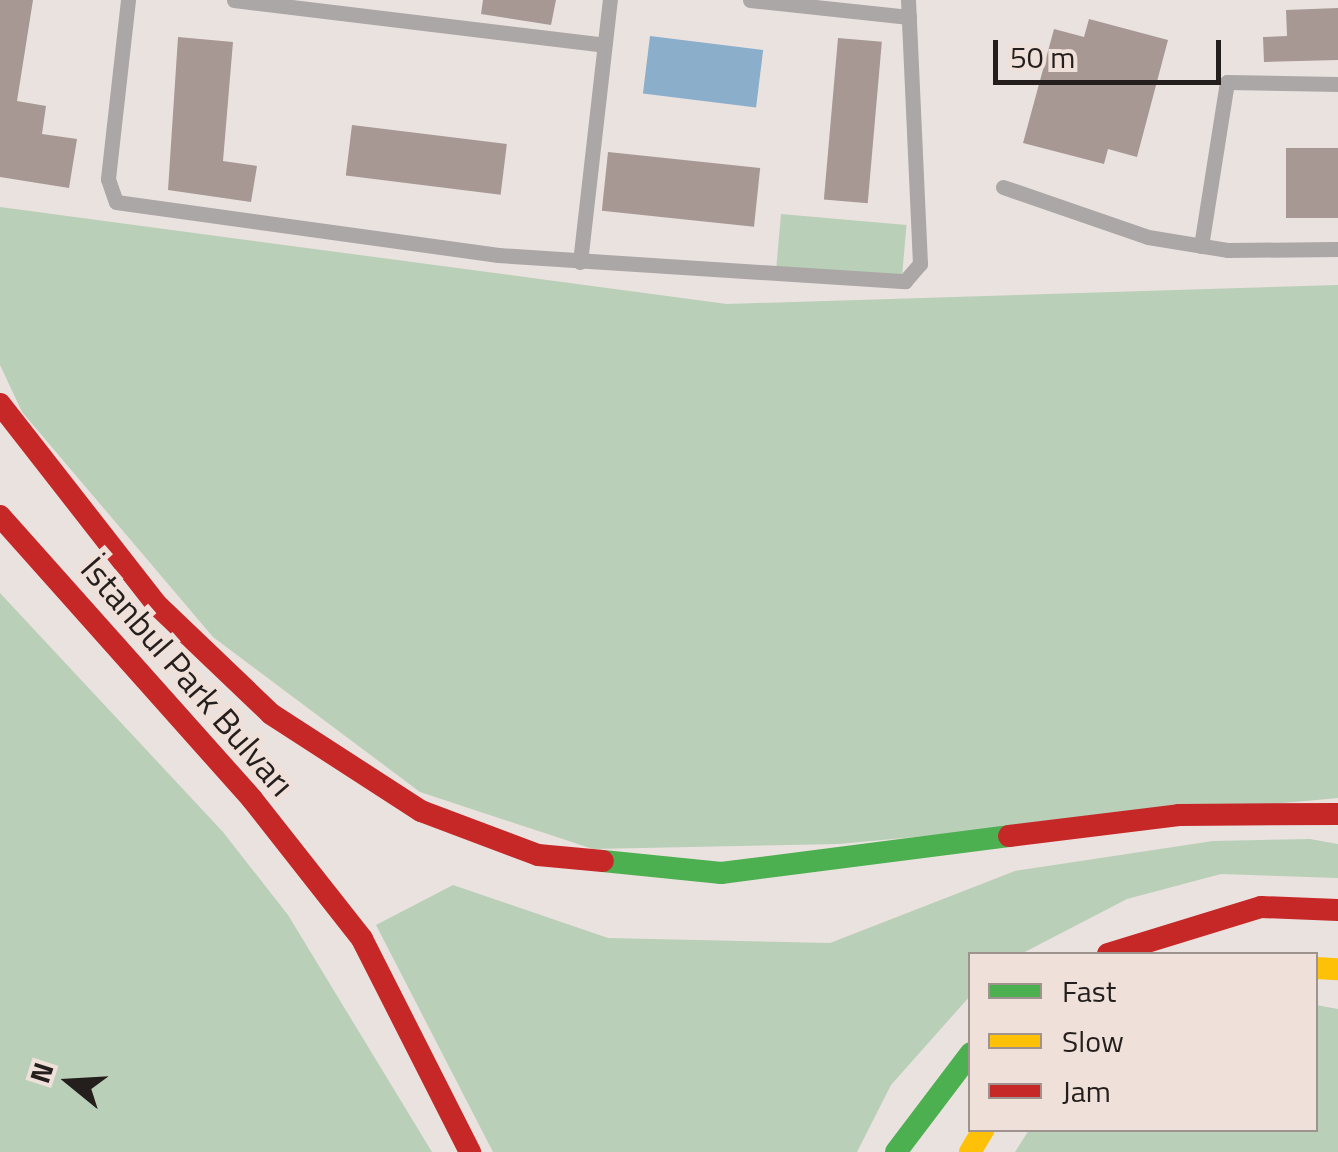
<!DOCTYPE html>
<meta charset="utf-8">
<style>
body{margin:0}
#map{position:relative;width:1338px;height:1152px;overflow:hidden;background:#eae2df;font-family:"Titillium Web",sans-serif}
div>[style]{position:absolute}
.green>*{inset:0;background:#bacfb8;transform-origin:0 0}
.water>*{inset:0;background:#8baecb;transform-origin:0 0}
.building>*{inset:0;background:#a79894;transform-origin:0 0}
.lane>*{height:15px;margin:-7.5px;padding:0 7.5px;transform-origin:7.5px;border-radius:7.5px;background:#aaa7a6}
.fast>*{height:22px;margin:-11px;padding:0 11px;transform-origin:11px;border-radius:11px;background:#4caf50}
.slow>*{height:22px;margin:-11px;padding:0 11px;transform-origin:11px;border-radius:11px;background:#ffc107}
.jam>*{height:22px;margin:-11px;padding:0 11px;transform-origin:11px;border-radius:11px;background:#c62828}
span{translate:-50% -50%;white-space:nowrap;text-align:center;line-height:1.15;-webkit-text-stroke:10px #efe0da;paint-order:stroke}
.street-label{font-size:35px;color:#241f1d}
.legend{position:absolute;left:968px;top:952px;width:350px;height:180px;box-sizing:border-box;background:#efe0da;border:2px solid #9e938e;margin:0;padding:12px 18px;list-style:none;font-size:30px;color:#241f1d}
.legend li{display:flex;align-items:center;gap:20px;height:50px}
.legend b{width:50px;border:2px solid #9e938e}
.north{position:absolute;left:20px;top:1032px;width:100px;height:100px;-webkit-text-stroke:8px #efe0da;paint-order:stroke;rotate:288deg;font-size:28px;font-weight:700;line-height:40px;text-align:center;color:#241f1d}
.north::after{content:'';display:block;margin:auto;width:35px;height:45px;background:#241f1d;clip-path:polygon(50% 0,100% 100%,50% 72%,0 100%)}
.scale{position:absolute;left:993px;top:40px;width:228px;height:45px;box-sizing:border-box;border:5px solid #241f1d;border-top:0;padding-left:12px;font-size:30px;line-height:35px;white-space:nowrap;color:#241f1d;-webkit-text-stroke:8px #efe0da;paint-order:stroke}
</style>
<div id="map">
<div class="green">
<i style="clip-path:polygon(0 207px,727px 304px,1338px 285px,1338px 798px,839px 844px,593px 849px,420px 792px,213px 637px,22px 412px,0 365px)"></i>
<i style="left:781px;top:214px;width:126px;height:57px;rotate:5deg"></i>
<i style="clip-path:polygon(0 593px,223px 832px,288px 915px,432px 1152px,0 1152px)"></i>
<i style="clip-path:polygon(1310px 839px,1338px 844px,1338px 878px,1221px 874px,1127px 899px,1021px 954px,971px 954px,970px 996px,891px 1085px,857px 1152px,493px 1152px,376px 925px,453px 885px,608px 938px,830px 943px,1015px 871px,1213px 841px)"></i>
<i style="clip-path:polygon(1316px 1005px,1338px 1009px,1338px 1152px,1015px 1152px,1029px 1130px,1316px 1130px)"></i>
</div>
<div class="water">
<i style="left:650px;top:36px;width:114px;height:58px;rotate:7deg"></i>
</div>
<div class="building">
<i style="clip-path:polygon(0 0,33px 0,17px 101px,46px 106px,42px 134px,77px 139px,69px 188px,0 177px)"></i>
<i style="clip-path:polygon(483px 0,556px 0,551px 25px,481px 14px)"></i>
<i style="clip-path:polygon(1338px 8px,1338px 60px,1264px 62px,1263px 37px,1287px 36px,1286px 10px)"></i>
<i style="clip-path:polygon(1089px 19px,1168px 40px,1137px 157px,1108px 149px,1104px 164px,1023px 143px,1054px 29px,1084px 37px)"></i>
<i style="clip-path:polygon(178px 37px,233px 42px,223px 161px,257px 166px,251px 202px,168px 190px)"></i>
<i style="left:838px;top:38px;width:44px;height:162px;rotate:5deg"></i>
<i style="left:352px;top:125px;width:156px;height:51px;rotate:7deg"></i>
<i style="left:1338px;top:148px;width:70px;height:52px;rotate:90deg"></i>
<i style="left:608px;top:152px;width:153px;height:59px;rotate:6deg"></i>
</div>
<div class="lane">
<i style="left:128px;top:0;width:180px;rotate:96.4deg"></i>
<i style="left:108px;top:179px;width:24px;rotate:71deg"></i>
<i style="left:116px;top:202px;width:386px;rotate:7.9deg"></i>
<i style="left:498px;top:255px;width:408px;rotate:3.7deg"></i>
<i style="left:905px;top:281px;width:23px;rotate:-49deg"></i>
<i style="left:920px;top:264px;width:264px;rotate:-92.6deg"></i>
<i style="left:234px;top:0;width:373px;rotate:6.9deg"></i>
<i style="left:750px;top:0;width:160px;rotate:6.1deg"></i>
<i style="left:1003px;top:187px;width:153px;rotate:19deg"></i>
<i style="left:1148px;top:237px;width:80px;rotate:9.3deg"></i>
<i style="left:1227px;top:250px;width:111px;rotate:-0.5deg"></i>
<i style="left:1201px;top:246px;width:166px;rotate:-81deg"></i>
<i style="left:1227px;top:82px;width:111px;rotate:1deg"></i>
<i style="left:580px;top:262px;width:264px;rotate:-83.5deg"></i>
</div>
<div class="fast">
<i style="left:603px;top:861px;width:119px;rotate:5.8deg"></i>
<i style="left:721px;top:873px;width:290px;rotate:-7.3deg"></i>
<i style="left:896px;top:1152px;width:124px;rotate:-52.9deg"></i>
</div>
<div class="slow">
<i style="left:1316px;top:968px;width:22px;rotate:3deg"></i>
<i style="left:970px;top:1152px;width:26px;rotate:-59deg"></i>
</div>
<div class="jam">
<i style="left:0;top:404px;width:254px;rotate:52deg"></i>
<i style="left:156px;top:604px;width:159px;rotate:43.7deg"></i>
<i style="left:271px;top:714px;width:179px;rotate:32.9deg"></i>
<i style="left:421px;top:811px;width:125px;rotate:20.6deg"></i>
<i style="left:538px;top:855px;width:65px;rotate:5.3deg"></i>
<i style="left:0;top:516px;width:379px;rotate:48.3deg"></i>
<i style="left:252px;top:799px;width:178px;rotate:51.8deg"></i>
<i style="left:362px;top:939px;width:239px;rotate:63.1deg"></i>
<i style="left:1009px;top:836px;width:171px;rotate:-7deg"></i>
<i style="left:1179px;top:815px;width:159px;rotate:-0.4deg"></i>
<i style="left:1108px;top:954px;width:160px;rotate:-17.1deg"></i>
<i style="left:1261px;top:907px;width:77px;rotate:2.2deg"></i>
</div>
<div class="street-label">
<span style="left:188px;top:676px;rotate:49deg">İstanbul Park Bulvarı</span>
</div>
<ul class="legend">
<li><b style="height:12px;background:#4caf50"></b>Fast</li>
<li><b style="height:12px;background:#ffc107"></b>Slow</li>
<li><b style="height:12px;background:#c62828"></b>Jam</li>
</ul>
<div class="north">N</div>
<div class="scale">50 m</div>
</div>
